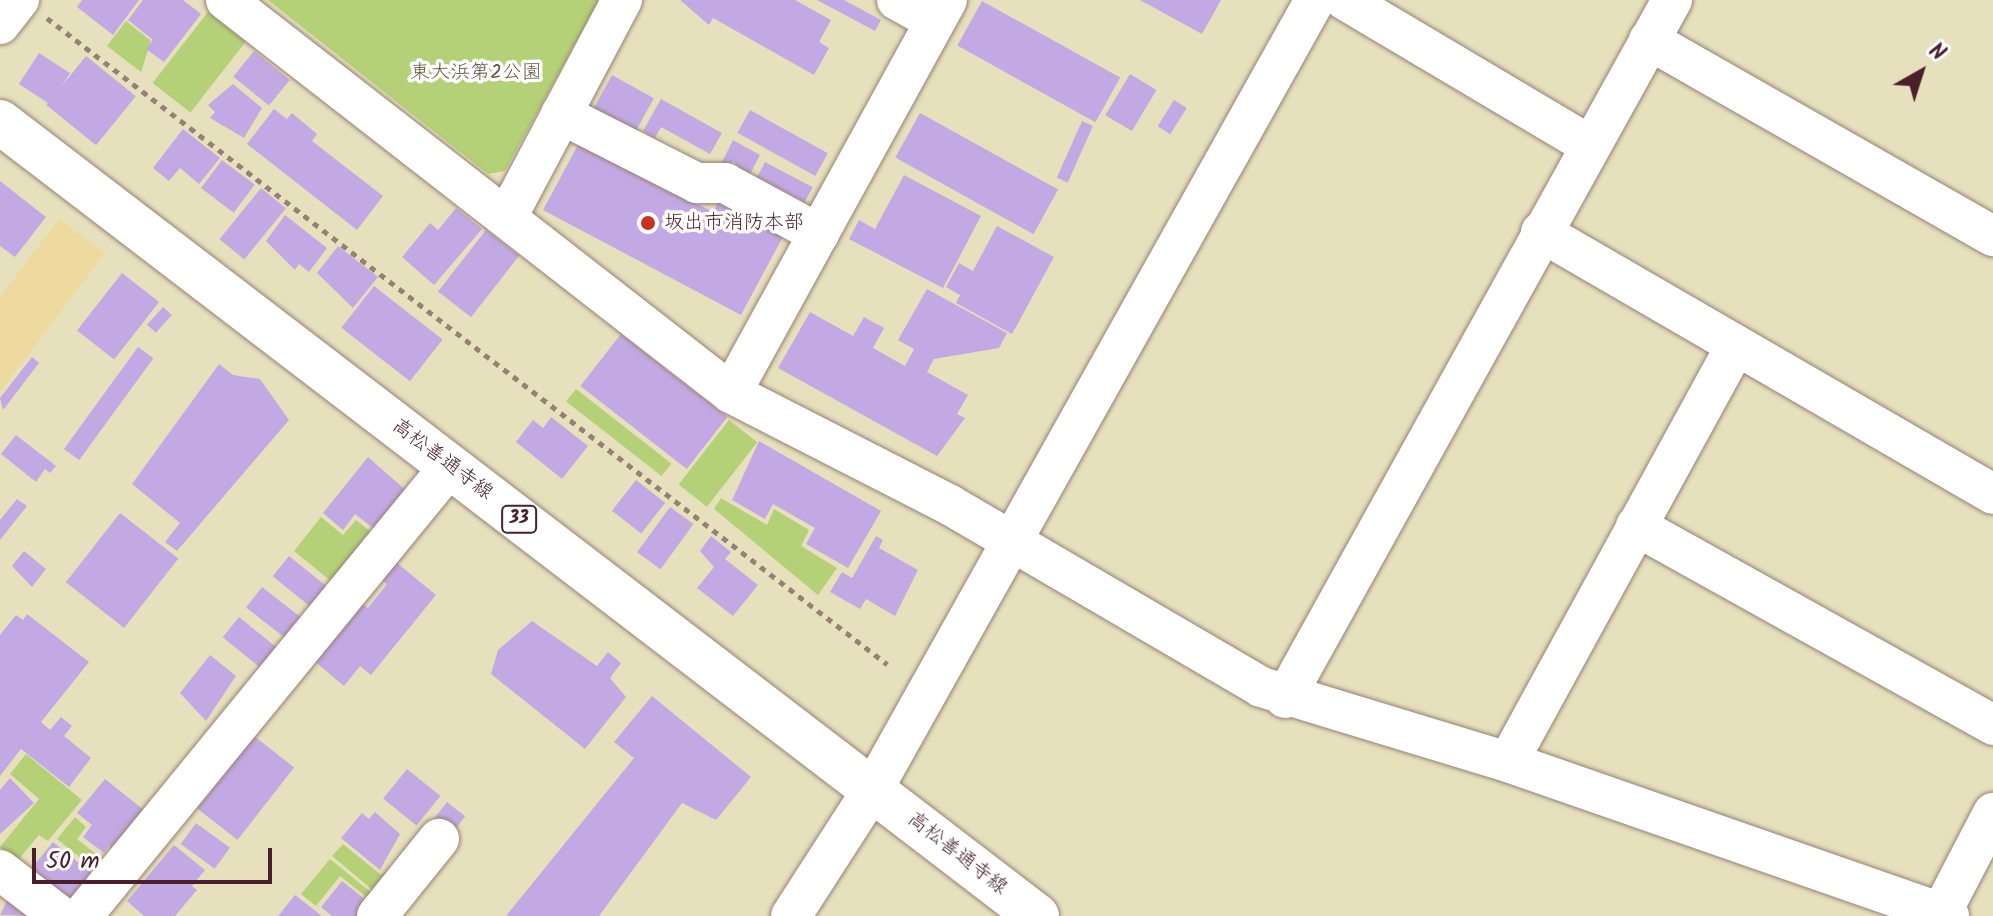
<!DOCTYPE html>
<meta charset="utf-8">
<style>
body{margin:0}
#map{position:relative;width:1993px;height:916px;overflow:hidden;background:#e7e0bd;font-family:Kalam,"Klee One",sans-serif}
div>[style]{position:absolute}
.green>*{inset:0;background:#b4d177;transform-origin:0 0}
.sand>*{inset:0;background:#eeda9e}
.building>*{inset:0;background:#c3a9e4;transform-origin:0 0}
.path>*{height:5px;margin-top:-2.5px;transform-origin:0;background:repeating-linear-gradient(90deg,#988074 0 6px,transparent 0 12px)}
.roads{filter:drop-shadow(0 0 2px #988074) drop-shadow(0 0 2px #988074)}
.minor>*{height:40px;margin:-20px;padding:0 20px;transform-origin:20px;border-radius:20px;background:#fff}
.major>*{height:44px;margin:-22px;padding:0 22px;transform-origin:22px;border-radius:22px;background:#fff}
.dots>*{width:22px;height:22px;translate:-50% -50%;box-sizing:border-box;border:4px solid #fff;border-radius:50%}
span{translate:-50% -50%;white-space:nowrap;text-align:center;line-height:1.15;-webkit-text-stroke:7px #fff;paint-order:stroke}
.shield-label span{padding:2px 6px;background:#fff;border:2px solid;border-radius:6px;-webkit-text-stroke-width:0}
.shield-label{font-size:18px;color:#4a1f2b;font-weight:700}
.park-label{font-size:20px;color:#6a5442}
.poi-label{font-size:20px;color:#4a1f2b}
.left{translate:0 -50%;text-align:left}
.street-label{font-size:20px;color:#4a1f2b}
.north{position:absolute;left:1881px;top:32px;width:80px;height:80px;-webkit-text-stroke:6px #fff;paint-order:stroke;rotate:39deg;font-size:22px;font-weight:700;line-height:32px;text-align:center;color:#4a1f2b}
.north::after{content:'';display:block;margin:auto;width:28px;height:36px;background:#4a1f2b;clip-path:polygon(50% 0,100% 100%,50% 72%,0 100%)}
.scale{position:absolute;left:32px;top:848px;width:240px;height:36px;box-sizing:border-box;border:4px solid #4a1f2b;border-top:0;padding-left:10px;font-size:24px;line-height:28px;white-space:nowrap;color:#4a1f2b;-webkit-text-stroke:6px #fff;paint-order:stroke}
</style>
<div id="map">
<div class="green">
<i style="clip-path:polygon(268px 0,599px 0,505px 171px,488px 174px)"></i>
<i style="left:208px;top:12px;width:48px;height:90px;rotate:38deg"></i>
<i style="clip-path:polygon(126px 21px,151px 41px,141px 72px,107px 46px)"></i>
<i style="left:576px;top:389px;width:121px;height:16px;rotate:38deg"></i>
<i style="left:729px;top:420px;width:36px;height:82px;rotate:38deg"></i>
<i style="clip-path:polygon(721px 498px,767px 525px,774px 509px,809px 530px,801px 546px,837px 568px,818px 595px,714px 509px)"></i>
<i style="clip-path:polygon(321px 517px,343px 535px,356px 520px,376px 536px,336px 585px,294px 551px)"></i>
<i style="clip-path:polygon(26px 754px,82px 800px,48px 841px,39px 835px,17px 861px,0 847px,39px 799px,10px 774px)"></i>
<i style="clip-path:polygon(75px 817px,86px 827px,77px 839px,101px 858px,93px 868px,57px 839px)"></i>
<i style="clip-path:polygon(343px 844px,381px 875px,403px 857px,375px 892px,332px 856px)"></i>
<i style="clip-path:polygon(330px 859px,373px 894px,369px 899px,340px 876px,316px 906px,301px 894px)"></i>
</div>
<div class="sand">
<i style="clip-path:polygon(59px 219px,105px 253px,0 392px,0 297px)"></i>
</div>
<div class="building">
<i style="clip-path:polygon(82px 0,139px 0,113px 35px,77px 7px)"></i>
<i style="clip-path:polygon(143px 0,183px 0,201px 14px,164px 62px,146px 49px,153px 40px,128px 20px)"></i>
<i style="clip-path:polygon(680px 0,795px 0,831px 20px,819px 42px,829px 48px,814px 75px,713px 18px,709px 25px)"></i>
<i style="clip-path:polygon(817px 0,844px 0,881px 20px,875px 31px)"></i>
<i style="clip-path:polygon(1140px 0,1221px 0,1202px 34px)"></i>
<i style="left:982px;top:1px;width:158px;height:51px;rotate:29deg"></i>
<i style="left:254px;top:51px;width:46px;height:33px;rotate:39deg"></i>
<i style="left:39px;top:53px;width:37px;height:37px;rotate:33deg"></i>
<i style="left:86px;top:56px;width:64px;height:63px;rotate:39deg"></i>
<i style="left:1130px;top:74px;width:31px;height:48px;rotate:31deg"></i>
<i style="left:612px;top:75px;width:48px;height:38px;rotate:29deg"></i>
<i style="clip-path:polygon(233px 84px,262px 108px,244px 138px,210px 118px,215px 112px,208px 105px)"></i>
<i style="clip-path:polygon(661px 99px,722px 133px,710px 154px,661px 127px,655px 138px,643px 131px)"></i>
<i style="left:1174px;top:100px;width:15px;height:31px;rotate:32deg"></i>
<i style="clip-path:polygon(274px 109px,287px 119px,292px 113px,317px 134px,312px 141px,383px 196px,357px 230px,247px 144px)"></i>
<i style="left:750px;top:110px;width:89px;height:26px;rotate:29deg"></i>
<i style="left:920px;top:113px;width:158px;height:51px;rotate:29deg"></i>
<i style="left:1082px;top:121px;width:12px;height:62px;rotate:24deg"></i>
<i style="clip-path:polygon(183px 129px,220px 158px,199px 184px,180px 168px,169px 181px,153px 168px)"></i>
<i style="clip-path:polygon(733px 140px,760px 155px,748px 178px,733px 161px,729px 169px,721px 164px)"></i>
<i style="clip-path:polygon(580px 141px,713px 212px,721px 196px,786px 231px,741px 315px,543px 210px)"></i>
<i style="left:222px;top:160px;width:41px;height:35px;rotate:37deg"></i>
<i style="left:765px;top:162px;width:54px;height:17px;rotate:28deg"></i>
<i style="clip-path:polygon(904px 175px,981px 216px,943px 288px,849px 239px,859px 220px,875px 229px)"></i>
<i style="clip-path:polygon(0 181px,46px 217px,15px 257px,0 246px)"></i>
<i style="left:261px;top:188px;width:32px;height:66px;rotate:39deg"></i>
<i style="clip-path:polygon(456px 208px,482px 229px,434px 285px,402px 257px,430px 223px,438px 230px)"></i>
<i style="clip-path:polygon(285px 215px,327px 248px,309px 272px,299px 264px,295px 270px,266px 241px)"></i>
<i style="clip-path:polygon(997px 226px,1054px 257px,1012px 334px,956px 303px,960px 295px,946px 287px,959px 263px,973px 271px)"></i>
<i style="left:486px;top:230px;width:42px;height:78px;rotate:38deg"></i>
<i style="clip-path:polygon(338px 246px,378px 277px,353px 308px,317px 273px)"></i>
<i style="left:122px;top:273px;width:47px;height:73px;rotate:38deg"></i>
<i style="left:374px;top:286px;width:87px;height:53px;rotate:38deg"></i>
<i style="clip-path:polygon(927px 289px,1007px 333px,999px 348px,934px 359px,927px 372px,968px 395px,957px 414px,965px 418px,937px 456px,778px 368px,810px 312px,853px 336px,864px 317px,884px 328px,873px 348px,905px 366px,914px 349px,898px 340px)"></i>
<i style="left:163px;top:307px;width:12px;height:24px;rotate:42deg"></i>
<i style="left:621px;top:334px;width:135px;height:66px;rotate:38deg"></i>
<i style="left:138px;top:347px;width:19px;height:126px;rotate:36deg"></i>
<i style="clip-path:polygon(32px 357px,39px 363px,3px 410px,0 398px)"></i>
<i style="clip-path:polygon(219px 364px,233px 375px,260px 379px,289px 420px,177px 551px,165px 542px,180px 523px,132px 484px)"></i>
<i style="clip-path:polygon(551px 417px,588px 446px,562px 479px,516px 442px,533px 420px,543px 428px)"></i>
<i style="clip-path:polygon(16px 435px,56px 466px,50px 473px,45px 469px,36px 482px,1px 454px)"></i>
<i style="clip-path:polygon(759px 441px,881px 511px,848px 568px,806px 544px,815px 528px,773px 504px,765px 519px,732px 500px)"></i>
<i style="clip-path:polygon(368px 457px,409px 493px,378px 532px,355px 514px,343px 530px,323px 513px)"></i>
<i style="left:636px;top:480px;width:37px;height:39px;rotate:38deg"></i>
<i style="clip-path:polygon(17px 499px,27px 506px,0 540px,0 520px)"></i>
<i style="left:670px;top:507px;width:29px;height:56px;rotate:36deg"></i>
<i style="left:120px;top:513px;width:74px;height:88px;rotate:38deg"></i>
<i style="clip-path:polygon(711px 536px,731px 552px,725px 559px,758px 585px,733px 616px,697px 588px,714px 567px,700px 551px)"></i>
<i style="clip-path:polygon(876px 536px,883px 540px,879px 548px,918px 570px,895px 616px,866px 599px,860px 609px,830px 592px,842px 572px,852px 578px)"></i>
<i style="clip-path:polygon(24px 551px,46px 569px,32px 587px,12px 566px)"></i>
<i style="left:289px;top:556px;width:49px;height:26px;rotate:39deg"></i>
<i style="clip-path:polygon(391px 558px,436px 595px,371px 675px,360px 666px,344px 686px,312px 659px,359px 601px,368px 608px,387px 584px,377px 576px)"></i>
<i style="left:262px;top:587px;width:50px;height:26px;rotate:38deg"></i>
<i style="clip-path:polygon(27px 614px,89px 662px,41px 722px,50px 730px,61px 717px,72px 726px,64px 736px,91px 758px,69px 787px,21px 749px,0 776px,0 635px,16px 615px,23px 620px)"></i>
<i style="left:239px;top:617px;width:49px;height:26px;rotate:39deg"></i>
<i style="clip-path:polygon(532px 621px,597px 666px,608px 652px,621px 663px,610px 678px,626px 697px,585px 749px,491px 674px,498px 650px)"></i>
<i style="clip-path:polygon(210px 655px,236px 676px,206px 721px,180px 693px)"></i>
<i style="clip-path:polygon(652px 696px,751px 777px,716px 820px,682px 803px,599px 916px,506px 916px,634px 758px,614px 742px)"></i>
<i style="left:254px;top:736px;width:51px;height:92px;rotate:38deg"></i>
<i style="left:407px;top:769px;width:43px;height:38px;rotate:39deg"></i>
<i style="clip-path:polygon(10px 778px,34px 803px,0 834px,0 790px)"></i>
<i style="clip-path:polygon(105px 779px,145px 811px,117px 853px,109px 846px,104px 853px,83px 837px,92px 825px,77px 813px)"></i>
<i style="left:447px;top:802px;width:23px;height:19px;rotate:38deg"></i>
<i style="clip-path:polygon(375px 812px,400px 834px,380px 870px,341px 838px,362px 813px,369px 819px)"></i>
<i style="left:196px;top:823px;width:42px;height:26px;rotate:36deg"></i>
<i style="left:53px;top:842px;width:59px;height:43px;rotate:39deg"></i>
<i style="clip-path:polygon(174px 845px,205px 870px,192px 886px,197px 890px,175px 916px,144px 916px,127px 901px)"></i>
<i style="clip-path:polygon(342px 881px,372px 905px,358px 916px,332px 916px,321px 907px)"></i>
<i style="clip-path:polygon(11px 893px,40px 916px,0 915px)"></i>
<i style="clip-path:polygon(295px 895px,322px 916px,278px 916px)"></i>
</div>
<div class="path">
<i style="left:47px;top:18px;width:1060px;rotate:37.56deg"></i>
</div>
<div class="roads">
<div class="minor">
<i style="left:226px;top:0;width:640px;rotate:37.89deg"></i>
<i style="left:731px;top:393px;width:246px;rotate:27.1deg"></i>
<i style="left:950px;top:505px;width:360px;rotate:30.3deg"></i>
<i style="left:1261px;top:687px;width:258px;rotate:16.9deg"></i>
<i style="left:1508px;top:762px;width:467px;rotate:19.2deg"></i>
<i style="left:897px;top:0;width:43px;rotate:28.9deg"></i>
<i style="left:1345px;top:0;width:280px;rotate:30.7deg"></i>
<i style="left:0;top:24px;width:31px;rotate:-52deg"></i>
<i style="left:1649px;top:40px;width:396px;rotate:29.7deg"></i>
<i style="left:561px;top:114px;width:153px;rotate:26.9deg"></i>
<i style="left:697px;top:183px;width:28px"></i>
<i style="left:725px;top:183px;width:107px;rotate:28.5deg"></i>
<i style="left:507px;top:217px;width:246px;rotate:-62.1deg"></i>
<i style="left:1541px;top:232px;width:522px;rotate:30.1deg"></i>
<i style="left:731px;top:393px;width:448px;rotate:-61.2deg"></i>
<i style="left:1636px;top:526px;width:409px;rotate:29.1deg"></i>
<i style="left:1285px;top:698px;width:798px;rotate:-60.99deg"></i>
<i style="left:1508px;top:762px;width:473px;rotate:-61.3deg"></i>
<i style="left:0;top:870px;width:76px;rotate:37.5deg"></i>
<i style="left:1941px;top:913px;width:113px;rotate:-62.5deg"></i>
<i style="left:82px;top:916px;width:581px;rotate:-50.72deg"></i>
<i style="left:377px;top:916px;width:99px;rotate:-51.2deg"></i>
<i style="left:791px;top:916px;width:151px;rotate:-57.2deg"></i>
<i style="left:873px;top:789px;width:904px;rotate:-60.74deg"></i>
</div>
<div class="major">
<i style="left:0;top:122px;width:1306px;rotate:37.44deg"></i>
</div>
</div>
<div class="dots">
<i style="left:648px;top:223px;background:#c8321e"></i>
</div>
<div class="shield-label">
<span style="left:519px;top:519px">33</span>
</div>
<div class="park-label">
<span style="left:476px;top:73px">東大浜第2公園</span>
</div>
<div class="poi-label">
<span class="left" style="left:664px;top:223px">坂出市消防本部</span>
</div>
<div class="street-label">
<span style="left:442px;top:460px;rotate:37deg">高松善通寺線</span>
<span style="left:957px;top:854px;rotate:38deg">高松善通寺線</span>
</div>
<div class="north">N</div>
<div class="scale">50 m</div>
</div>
